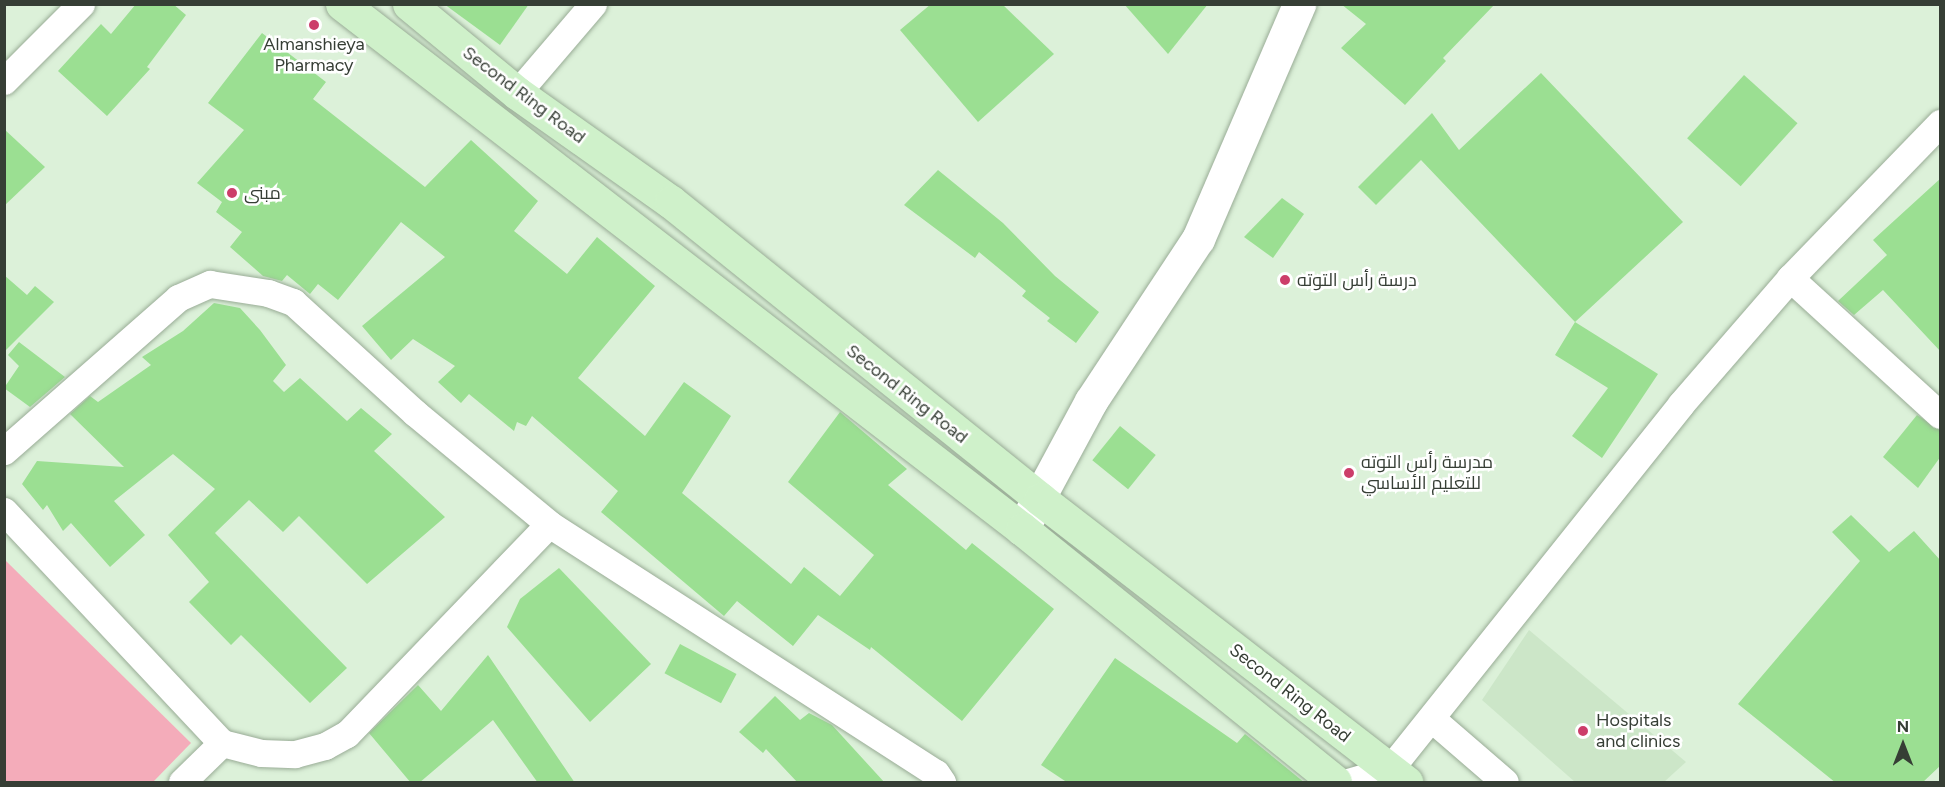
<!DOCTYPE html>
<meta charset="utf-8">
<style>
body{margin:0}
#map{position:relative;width:1945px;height:787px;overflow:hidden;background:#dcf1d9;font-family:Figtree,Cairo,sans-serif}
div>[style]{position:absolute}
.built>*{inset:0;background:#cce6c8}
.green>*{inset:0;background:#f4acba}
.building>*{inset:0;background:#9bdf92;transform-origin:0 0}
.roads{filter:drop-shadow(0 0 2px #99ac96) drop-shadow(0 0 2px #99ac96)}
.minor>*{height:27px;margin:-13.5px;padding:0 13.5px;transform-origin:13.5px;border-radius:13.5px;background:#fff}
.tertiary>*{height:33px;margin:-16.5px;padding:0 16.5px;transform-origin:16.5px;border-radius:16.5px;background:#fff}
.primary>*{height:33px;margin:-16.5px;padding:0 16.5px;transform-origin:16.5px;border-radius:16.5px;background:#cff1ca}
.dots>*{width:16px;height:16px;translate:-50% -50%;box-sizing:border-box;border:3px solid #fff;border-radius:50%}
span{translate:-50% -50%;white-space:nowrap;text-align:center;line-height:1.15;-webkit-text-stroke:5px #fff;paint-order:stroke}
.poi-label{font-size:18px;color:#363e35}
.left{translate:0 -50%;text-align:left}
.street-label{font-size:18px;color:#363e35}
.frame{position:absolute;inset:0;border:6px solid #363e35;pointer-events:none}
.north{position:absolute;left:1873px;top:715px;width:60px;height:60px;-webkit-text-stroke:4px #fff;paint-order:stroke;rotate:0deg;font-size:16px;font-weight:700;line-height:24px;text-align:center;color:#363e35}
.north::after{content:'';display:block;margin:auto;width:21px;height:27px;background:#363e35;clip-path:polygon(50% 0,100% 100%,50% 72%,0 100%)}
</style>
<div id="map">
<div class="built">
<i style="clip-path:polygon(1529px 630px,1686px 762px,1664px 782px,1575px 782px,1482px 700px)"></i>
</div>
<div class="green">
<i style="clip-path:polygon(5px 560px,191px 743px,153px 782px,5px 782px)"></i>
</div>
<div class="building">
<i style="clip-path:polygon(136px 4px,173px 4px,186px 15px,147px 67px,150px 69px,107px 116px,58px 71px,101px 24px,111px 34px)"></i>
<i style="clip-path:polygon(444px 4px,529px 4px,500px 45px)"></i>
<i style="clip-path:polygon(931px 4px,1002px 4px,1054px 54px,978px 122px,900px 30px)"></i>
<i style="clip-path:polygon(1124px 4px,1208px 4px,1168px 54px)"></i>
<i style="clip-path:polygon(1341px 4px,1495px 4px,1443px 58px,1446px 61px,1405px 105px,1341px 48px,1366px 24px)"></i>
<i style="clip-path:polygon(262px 33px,326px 82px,313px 99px,425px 187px,471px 140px,538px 201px,514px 231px,567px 274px,597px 237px,655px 286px,578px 378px,645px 436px,684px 382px,731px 416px,682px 493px,791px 584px,804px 567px,840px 596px,874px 555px,788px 482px,840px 412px,907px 469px,888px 485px,966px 550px,972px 543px,1054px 609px,962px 721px,871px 647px,870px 650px,818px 615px,793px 646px,737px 601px,724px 616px,601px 512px,618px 491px,532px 416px,526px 426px,517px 422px,514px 431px,469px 394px,461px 403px,438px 382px,455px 366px,413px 339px,391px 360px,362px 326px,445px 257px,401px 222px,338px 300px,318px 284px,310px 294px,287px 275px,282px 281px,263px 276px,230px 247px,242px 232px,216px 212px,222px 202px,197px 183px,244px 130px,208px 103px)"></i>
<i style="clip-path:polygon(1541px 73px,1683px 222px,1575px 322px,1421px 160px,1376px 205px,1358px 187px,1432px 113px,1459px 150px)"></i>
<i style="left:1744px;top:75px;width:72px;height:85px;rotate:42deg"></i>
<i style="clip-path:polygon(4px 129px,45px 167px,4px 206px)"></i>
<i style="clip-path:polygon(938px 170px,1003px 223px,1055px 276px,1099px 312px,1076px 343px,1047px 321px,1050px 318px,1022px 296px,1026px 291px,979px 252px,975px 258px,904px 205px)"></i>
<i style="clip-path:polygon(1941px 178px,1941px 352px,1883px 290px,1854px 315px,1838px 301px,1887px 255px,1873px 240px)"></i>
<i style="clip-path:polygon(1282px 198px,1304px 214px,1273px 258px,1244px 237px)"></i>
<i style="clip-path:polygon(4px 275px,27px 295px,35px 286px,54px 302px,4px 352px)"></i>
<i style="clip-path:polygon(214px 303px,240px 308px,260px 330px,286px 365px,273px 381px,284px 392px,300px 378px,347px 421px,361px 408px,392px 434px,374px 451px,445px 517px,367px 584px,299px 516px,283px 532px,249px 500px,215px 533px,347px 668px,310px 703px,241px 635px,231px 645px,189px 602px,209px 582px,168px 535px,215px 489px,173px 454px,114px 501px,145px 535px,110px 567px,71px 523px,63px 531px,47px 505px,43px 510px,22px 484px,37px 461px,124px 467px,70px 414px,90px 396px,98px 402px,151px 365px,142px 357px,183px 331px)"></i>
<i style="clip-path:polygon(1575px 322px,1658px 374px,1602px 458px,1572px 436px,1608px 388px,1555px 355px)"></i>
<i style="clip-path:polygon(19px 342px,65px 377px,30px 407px,4px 388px,19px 366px,8px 355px)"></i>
<i style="clip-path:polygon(1917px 415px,1941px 430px,1941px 456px,1918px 488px,1883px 457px)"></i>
<i style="left:1120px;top:426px;width:46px;height:44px;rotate:39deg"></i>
<i style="clip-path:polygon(1851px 515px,1889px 552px,1914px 531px,1941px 561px,1941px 765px,1922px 783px,1836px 783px,1738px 704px,1860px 561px,1832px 532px)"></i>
<i style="clip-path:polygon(559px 568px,651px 664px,590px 722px,507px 627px,520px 599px)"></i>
<i style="left:680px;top:644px;width:64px;height:33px;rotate:28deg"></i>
<i style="clip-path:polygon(488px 655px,575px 783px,538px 783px,493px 720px,419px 783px,411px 783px,369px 733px,418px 685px,441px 711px)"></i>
<i style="clip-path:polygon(1115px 658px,1237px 743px,1245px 734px,1305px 783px,1068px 783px,1041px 765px)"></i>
<i style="clip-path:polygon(775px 696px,800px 720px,809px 713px,832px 725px,885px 783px,798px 783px,766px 749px,763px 753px,739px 732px)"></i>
</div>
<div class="roads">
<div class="minor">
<i style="left:4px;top:81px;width:109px;rotate:-45deg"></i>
<i style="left:517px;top:93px;width:117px;rotate:-49.5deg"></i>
<i style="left:1790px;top:278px;width:203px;rotate:42.4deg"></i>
<i style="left:4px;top:451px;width:232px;rotate:-41.3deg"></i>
<i style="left:178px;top:298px;width:35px;rotate:-24deg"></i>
<i style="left:210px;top:284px;width:59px;rotate:8.8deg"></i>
<i style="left:268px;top:293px;width:27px;rotate:20deg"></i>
<i style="left:293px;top:302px;width:165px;rotate:42.3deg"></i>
<i style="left:415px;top:413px;width:174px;rotate:39.6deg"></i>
<i style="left:549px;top:524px;width:460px;rotate:32.8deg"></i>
<i style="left:936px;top:773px;width:11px;rotate:56deg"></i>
<i style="left:4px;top:511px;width:318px;rotate:46.8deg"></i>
<i style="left:222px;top:743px;width:40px;rotate:14.4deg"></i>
<i style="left:261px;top:753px;width:34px;rotate:2deg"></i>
<i style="left:295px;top:754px;width:31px;rotate:-15deg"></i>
<i style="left:325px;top:746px;width:25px;rotate:-29deg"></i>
<i style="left:347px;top:734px;width:291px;rotate:-46.1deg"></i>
<i style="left:1432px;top:719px;width:96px;rotate:40.8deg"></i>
<i style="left:182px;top:782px;width:56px;rotate:-44.3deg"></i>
<i style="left:1348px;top:782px;width:43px;rotate:-16.3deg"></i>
<i style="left:1389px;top:770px;width:468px;rotate:-51.4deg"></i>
<i style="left:1681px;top:404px;width:167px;rotate:-49.1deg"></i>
<i style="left:1790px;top:278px;width:216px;rotate:-45.9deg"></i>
</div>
<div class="tertiary">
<i style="left:1022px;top:529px;width:145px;rotate:-61.7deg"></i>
<i style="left:1091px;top:401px;width:194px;rotate:-56.6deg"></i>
<i style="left:1198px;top:239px;width:256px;rotate:-66.7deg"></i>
</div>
<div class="primary">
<i style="left:342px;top:4px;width:859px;rotate:37.67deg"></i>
<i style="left:1022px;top:529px;width:402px;rotate:38.9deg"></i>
<i style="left:409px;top:4px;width:140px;rotate:39.5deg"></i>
<i style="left:517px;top:93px;width:189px;rotate:35.3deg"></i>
<i style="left:671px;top:202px;width:474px;rotate:38.8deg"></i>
<i style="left:1040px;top:499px;width:463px;rotate:37.7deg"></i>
</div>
</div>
<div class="dots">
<i style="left:314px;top:25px;background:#cc3e6a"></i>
<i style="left:232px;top:193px;background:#cc3e6a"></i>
<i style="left:1285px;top:280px;background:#cc3e6a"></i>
<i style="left:1349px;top:473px;background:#cc3e6a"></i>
<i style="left:1583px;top:731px;background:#cc3e6a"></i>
</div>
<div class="poi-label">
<span style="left:314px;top:55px">Almanshieya<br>Pharmacy</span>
<span class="left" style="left:244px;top:193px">مبنى</span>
<span class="left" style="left:1297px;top:280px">درسة رأس التوته</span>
<span class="left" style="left:1361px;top:473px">مدرسة رأس التوته<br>للتعليم الأساسي</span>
<span class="left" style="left:1596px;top:731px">Hospitals<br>and clinics</span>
</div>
<div class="street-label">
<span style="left:524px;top:95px;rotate:37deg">Second Ring Road</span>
<span style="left:907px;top:394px;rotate:38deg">Second Ring Road</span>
<span style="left:1290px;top:693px;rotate:38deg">Second Ring Road</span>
</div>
<div class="frame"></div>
<div class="north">N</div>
</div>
